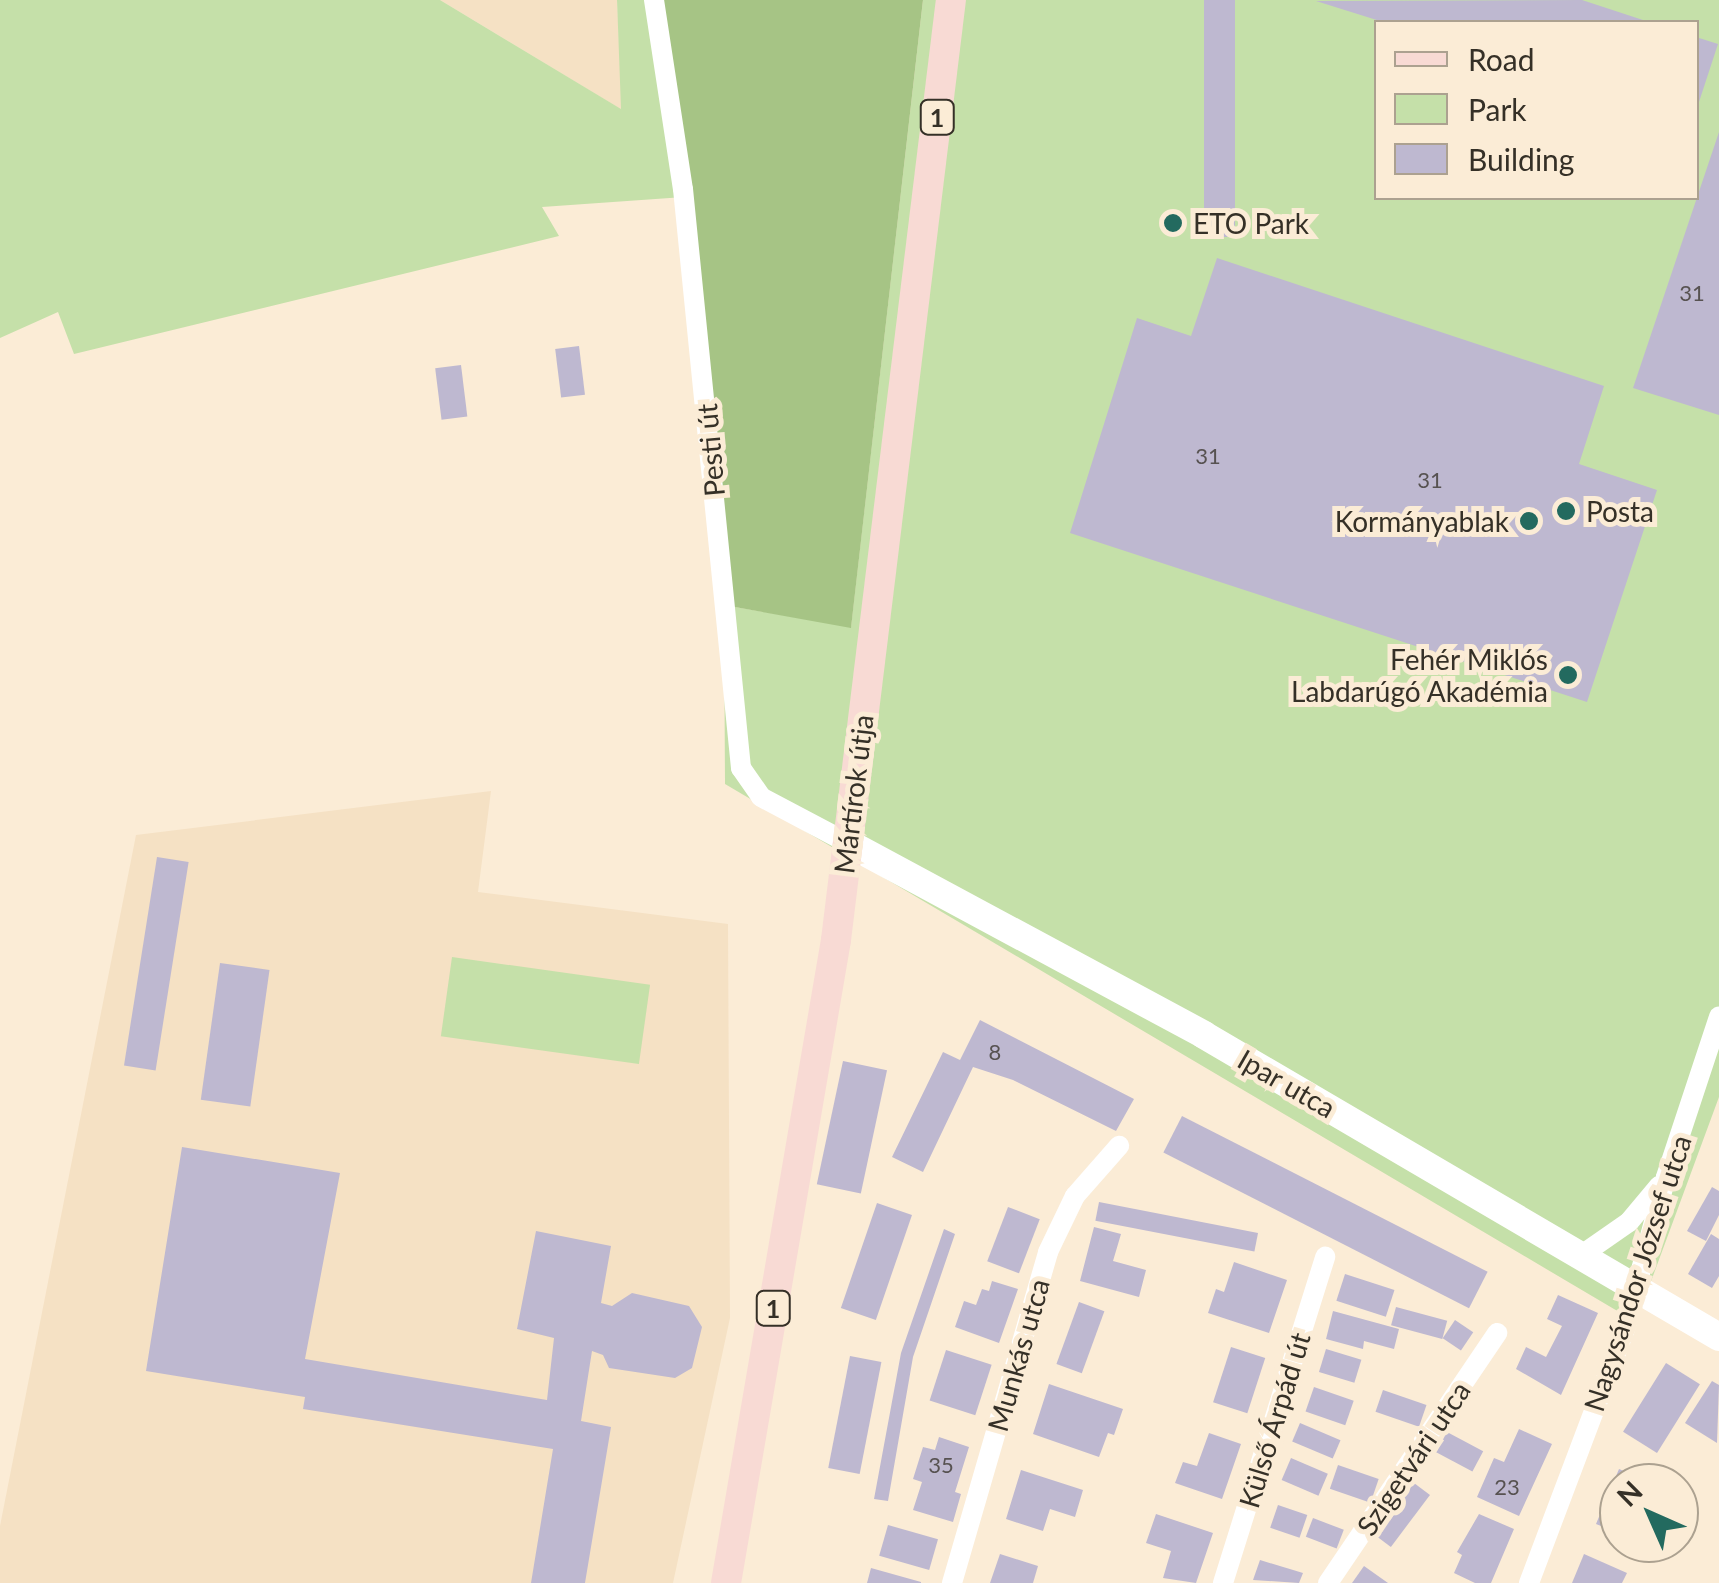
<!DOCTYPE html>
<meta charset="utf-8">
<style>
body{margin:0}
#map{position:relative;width:1719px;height:1583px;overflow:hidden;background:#fbecd6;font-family:Lato,sans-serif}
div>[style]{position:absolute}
.built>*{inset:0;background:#f5e1c4}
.green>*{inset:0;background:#c5e0a9;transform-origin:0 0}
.forest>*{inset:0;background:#a6c485}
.building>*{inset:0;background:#beb8d0;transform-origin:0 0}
.street>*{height:20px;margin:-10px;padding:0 10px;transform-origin:10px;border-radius:10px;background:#fff}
.secondary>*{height:28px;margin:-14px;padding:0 14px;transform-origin:14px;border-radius:14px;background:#fff}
.primary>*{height:30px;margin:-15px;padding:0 15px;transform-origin:15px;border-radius:15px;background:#f8dad4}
.dots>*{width:28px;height:28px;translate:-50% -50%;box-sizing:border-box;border:5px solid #fbecd6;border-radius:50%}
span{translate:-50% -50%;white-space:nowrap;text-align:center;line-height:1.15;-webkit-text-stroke:10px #fbecd6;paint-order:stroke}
.number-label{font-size:22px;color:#575251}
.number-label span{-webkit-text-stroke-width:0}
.shield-label span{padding:2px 8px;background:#fbecd6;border:2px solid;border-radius:8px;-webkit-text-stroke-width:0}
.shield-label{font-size:25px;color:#353027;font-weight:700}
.poi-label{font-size:28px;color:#353027}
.left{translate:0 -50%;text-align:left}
.right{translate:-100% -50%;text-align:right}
.street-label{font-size:28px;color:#353027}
.legend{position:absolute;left:1374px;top:20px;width:325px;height:180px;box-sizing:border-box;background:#fbecd6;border:2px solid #aca190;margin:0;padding:12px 18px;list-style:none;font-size:30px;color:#353027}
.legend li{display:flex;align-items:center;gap:20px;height:50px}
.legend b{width:50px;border:2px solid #aca190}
.north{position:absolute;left:1599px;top:1463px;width:100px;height:100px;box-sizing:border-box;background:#fbecd6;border:2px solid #aca190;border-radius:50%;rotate:315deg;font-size:28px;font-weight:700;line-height:40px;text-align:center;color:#353027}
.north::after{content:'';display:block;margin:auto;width:35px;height:45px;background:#236a5f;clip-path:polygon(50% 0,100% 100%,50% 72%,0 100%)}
</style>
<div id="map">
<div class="built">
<i style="clip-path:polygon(440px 0,617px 0,622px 110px)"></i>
<i style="clip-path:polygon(491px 791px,478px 892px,728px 924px,730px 1318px,673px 1583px,0 1583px,0 1526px,136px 835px)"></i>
</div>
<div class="green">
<i style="clip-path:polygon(0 0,440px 0,621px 109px,617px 0,647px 0,684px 197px,542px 207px,559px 236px,74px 354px,58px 312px,0 338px)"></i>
<i style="clip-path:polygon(evenodd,923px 0,1719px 0,1719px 1097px,1636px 1322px,725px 784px,724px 605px,851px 627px,923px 0,1376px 22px,1696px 22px,1696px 198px,1376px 198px,1376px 22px)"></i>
<i style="left:452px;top:957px;width:200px;height:80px;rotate:8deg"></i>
</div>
<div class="forest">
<i style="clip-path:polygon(647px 0,923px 0,851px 628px,724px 605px,684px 197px)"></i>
</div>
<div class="building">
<i style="left:1204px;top:0;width:31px;height:237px"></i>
<i style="clip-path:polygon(1582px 0,1649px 22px,1383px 22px,1316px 1px)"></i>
<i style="clip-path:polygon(1696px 37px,1718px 44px,1697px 108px,1696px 108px)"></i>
<i style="clip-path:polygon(1719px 132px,1719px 415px,1633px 388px)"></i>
<i style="clip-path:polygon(1217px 258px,1604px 386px,1579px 464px,1657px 490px,1587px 702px,1070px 533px,1137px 318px,1191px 336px)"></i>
<i style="left:579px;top:346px;width:49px;height:24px;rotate:83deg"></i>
<i style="left:461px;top:365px;width:52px;height:26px;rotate:83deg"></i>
<i style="left:157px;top:857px;width:32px;height:211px;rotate:9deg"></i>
<i style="left:220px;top:963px;width:50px;height:138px;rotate:8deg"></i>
<i style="clip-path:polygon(980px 1020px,1134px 1099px,1116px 1131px,1013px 1080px,973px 1067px,923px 1172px,892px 1157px,943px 1052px,960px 1060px)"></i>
<i style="left:843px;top:1061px;width:45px;height:126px;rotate:12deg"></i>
<i style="left:1182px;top:1116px;width:343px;height:41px;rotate:27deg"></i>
<i style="clip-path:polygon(182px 1147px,340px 1173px,305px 1359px,547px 1400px,554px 1338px,517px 1329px,536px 1231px,611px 1246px,601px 1303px,612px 1306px,632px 1293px,689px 1306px,702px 1327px,692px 1368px,675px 1378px,609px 1368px,603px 1355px,592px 1351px,581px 1421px,611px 1427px,585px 1583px,531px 1583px,553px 1449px,303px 1409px,305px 1397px,146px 1371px)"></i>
<i style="clip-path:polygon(1712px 1187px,1719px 1191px,1719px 1215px,1706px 1241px,1687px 1231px)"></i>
<i style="left:1099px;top:1202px;width:162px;height:19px;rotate:11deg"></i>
<i style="left:877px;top:1203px;width:37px;height:111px;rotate:19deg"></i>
<i style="left:1008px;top:1207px;width:34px;height:58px;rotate:21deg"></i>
<i style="clip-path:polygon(1094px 1227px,1121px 1234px,1113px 1261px,1146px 1270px,1139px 1297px,1080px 1281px)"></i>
<i style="clip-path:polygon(944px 1229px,955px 1234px,913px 1357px,888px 1501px,874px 1499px,901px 1353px)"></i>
<i style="clip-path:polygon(1711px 1234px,1719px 1239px,1719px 1276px,1712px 1288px,1688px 1274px)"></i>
<i style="clip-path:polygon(1234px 1262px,1287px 1280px,1269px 1333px,1208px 1313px,1216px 1289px,1224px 1292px)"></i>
<i style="left:1345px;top:1274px;width:52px;height:28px;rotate:18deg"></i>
<i style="clip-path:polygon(992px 1281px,1018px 1289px,999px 1343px,955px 1327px,964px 1301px,976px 1305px,982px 1289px,989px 1291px)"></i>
<i style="clip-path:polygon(1558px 1295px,1598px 1313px,1561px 1395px,1516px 1369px,1526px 1347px,1546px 1357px,1562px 1326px,1547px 1319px)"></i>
<i style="left:1079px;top:1302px;width:27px;height:66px;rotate:20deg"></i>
<i style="left:1396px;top:1307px;width:53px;height:19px;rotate:15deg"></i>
<i style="clip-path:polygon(1333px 1311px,1399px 1329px,1394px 1349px,1364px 1341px,1363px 1349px,1326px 1339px)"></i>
<i style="left:1455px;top:1320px;width:22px;height:22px;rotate:34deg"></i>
<i style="left:1231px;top:1347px;width:36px;height:58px;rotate:18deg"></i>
<i style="left:1326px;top:1349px;width:37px;height:24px;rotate:17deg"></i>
<i style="left:946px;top:1350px;width:48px;height:53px;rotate:18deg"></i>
<i style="left:850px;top:1356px;width:32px;height:114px;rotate:11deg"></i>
<i style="left:1666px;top:1363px;width:40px;height:81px;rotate:32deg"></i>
<i style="clip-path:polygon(1712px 1381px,1719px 1385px,1717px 1443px,1685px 1423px)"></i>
<i style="clip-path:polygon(1049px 1384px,1123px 1409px,1114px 1435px,1108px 1433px,1099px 1457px,1033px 1434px)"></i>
<i style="left:1314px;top:1387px;width:42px;height:26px;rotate:19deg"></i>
<i style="left:1383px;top:1390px;width:46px;height:23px;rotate:19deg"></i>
<i style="left:1300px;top:1423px;width:44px;height:20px;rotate:23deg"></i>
<i style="clip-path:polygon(1519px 1429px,1552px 1444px,1519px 1516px,1477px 1497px,1494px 1458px,1504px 1462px)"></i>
<i style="left:1447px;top:1432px;width:41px;height:23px;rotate:28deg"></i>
<i style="clip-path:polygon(1209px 1433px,1241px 1444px,1222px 1499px,1175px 1483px,1183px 1462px,1197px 1466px)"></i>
<i style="clip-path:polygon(939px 1437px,969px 1447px,955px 1492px,961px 1494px,953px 1522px,913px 1510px,922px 1482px,913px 1479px,923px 1447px,935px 1450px)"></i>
<i style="left:1291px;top:1458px;width:40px;height:24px;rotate:23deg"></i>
<i style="left:1338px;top:1465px;width:43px;height:25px;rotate:19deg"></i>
<i style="clip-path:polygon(1619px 1469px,1652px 1483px,1619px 1483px,1619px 1533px,1596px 1524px)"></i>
<i style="clip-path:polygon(1021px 1470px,1083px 1490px,1075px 1517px,1050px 1509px,1043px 1531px,1006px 1519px)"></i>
<i style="left:1414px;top:1483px;width:20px;height:65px;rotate:37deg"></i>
<i style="left:1278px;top:1505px;width:31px;height:24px;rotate:19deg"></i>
<i style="clip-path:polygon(1156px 1514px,1213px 1533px,1196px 1583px,1163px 1578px,1171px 1551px,1146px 1543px)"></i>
<i style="clip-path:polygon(1479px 1514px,1514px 1529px,1491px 1583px,1475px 1583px,1454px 1573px,1462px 1555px,1457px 1552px)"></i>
<i style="left:1313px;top:1518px;width:33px;height:20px;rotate:21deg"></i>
<i style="left:888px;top:1525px;width:52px;height:32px;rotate:16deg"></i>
<i style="clip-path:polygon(1000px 1554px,1038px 1566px,1033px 1583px,990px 1583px)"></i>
<i style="clip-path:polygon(1584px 1554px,1627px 1573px,1622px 1583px,1572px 1583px)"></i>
<i style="clip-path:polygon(1260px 1560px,1303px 1573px,1299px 1583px,1253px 1580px)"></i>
<i style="clip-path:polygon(1364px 1566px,1388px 1583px,1352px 1583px)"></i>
<i style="clip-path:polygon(871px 1568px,921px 1582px,921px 1583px,867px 1583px)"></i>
</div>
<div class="street">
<i style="left:654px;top:0;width:191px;rotate:81.3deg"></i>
<i style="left:683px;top:189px;width:582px;rotate:84.28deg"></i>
<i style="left:741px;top:768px;width:35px;rotate:55deg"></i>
<i style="left:761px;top:797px;width:98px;rotate:27.9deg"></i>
<i style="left:1583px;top:1254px;width:56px;rotate:-34.8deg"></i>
<i style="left:1629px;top:1222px;width:47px;rotate:-50.2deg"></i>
<i style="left:952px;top:1583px;width:345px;rotate:-73.8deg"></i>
<i style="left:1048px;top:1252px;width:62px;rotate:-64.3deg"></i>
<i style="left:1075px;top:1196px;width:67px;rotate:-48.7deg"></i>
<i style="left:1223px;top:1583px;width:342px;rotate:-72.6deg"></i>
<i style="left:1328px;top:1583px;width:302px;rotate:-55.9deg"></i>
<i style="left:1529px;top:1583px;width:272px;rotate:-69.3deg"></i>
<i style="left:1625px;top:1329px;width:157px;rotate:-74.9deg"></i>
<i style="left:1666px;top:1177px;width:169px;rotate:-71.7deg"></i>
</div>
<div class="secondary">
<i style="left:848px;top:843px;width:404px;rotate:28.3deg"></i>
<i style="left:1204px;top:1035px;width:597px;rotate:30.39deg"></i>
</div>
<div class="primary">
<i style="left:726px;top:1583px;width:652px;rotate:-80.29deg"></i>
<i style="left:836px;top:940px;width:947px;rotate:-83.03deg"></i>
</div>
<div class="dots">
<i style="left:1173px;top:223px;background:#236a5f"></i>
<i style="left:1566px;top:511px;background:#236a5f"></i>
<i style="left:1529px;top:521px;background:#236a5f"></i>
<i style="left:1568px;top:675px;background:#236a5f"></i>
</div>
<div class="number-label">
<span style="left:1692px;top:293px">31</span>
<span style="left:1208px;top:456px">31</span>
<span style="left:1430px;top:480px">31</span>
<span style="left:995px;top:1052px">8</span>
<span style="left:941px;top:1465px">35</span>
<span style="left:1507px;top:1487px">23</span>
</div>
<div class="shield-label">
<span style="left:937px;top:117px">1</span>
<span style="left:773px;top:1308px">1</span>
</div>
<div class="poi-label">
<span class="left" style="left:1193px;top:223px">ETO Park</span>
<span class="left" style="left:1586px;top:511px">Posta</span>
<span class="right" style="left:1509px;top:521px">Kormányablak</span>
<span class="right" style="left:1548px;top:675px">Fehér Miklós<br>Labdarúgó Akadémia</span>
</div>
<div class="street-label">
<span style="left:710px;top:450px;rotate:-95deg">Pesti út</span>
<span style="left:853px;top:794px;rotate:-83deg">Mártírok útja</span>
<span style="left:1287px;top:1083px;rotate:30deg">Ipar utca</span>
<span style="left:1637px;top:1273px;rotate:-72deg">Nagysándor József utca</span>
<span style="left:1018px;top:1355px;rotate:-74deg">Munkás utca</span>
<span style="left:1274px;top:1420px;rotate:-73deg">Külső Árpád út</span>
<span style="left:1413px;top:1458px;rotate:-56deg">Szigetvári utca</span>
</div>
<ul class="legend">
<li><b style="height:12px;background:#f8dad4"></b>Road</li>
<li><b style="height:28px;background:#c5e0a9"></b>Park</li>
<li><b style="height:28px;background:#beb8d0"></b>Building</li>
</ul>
<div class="north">N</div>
</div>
